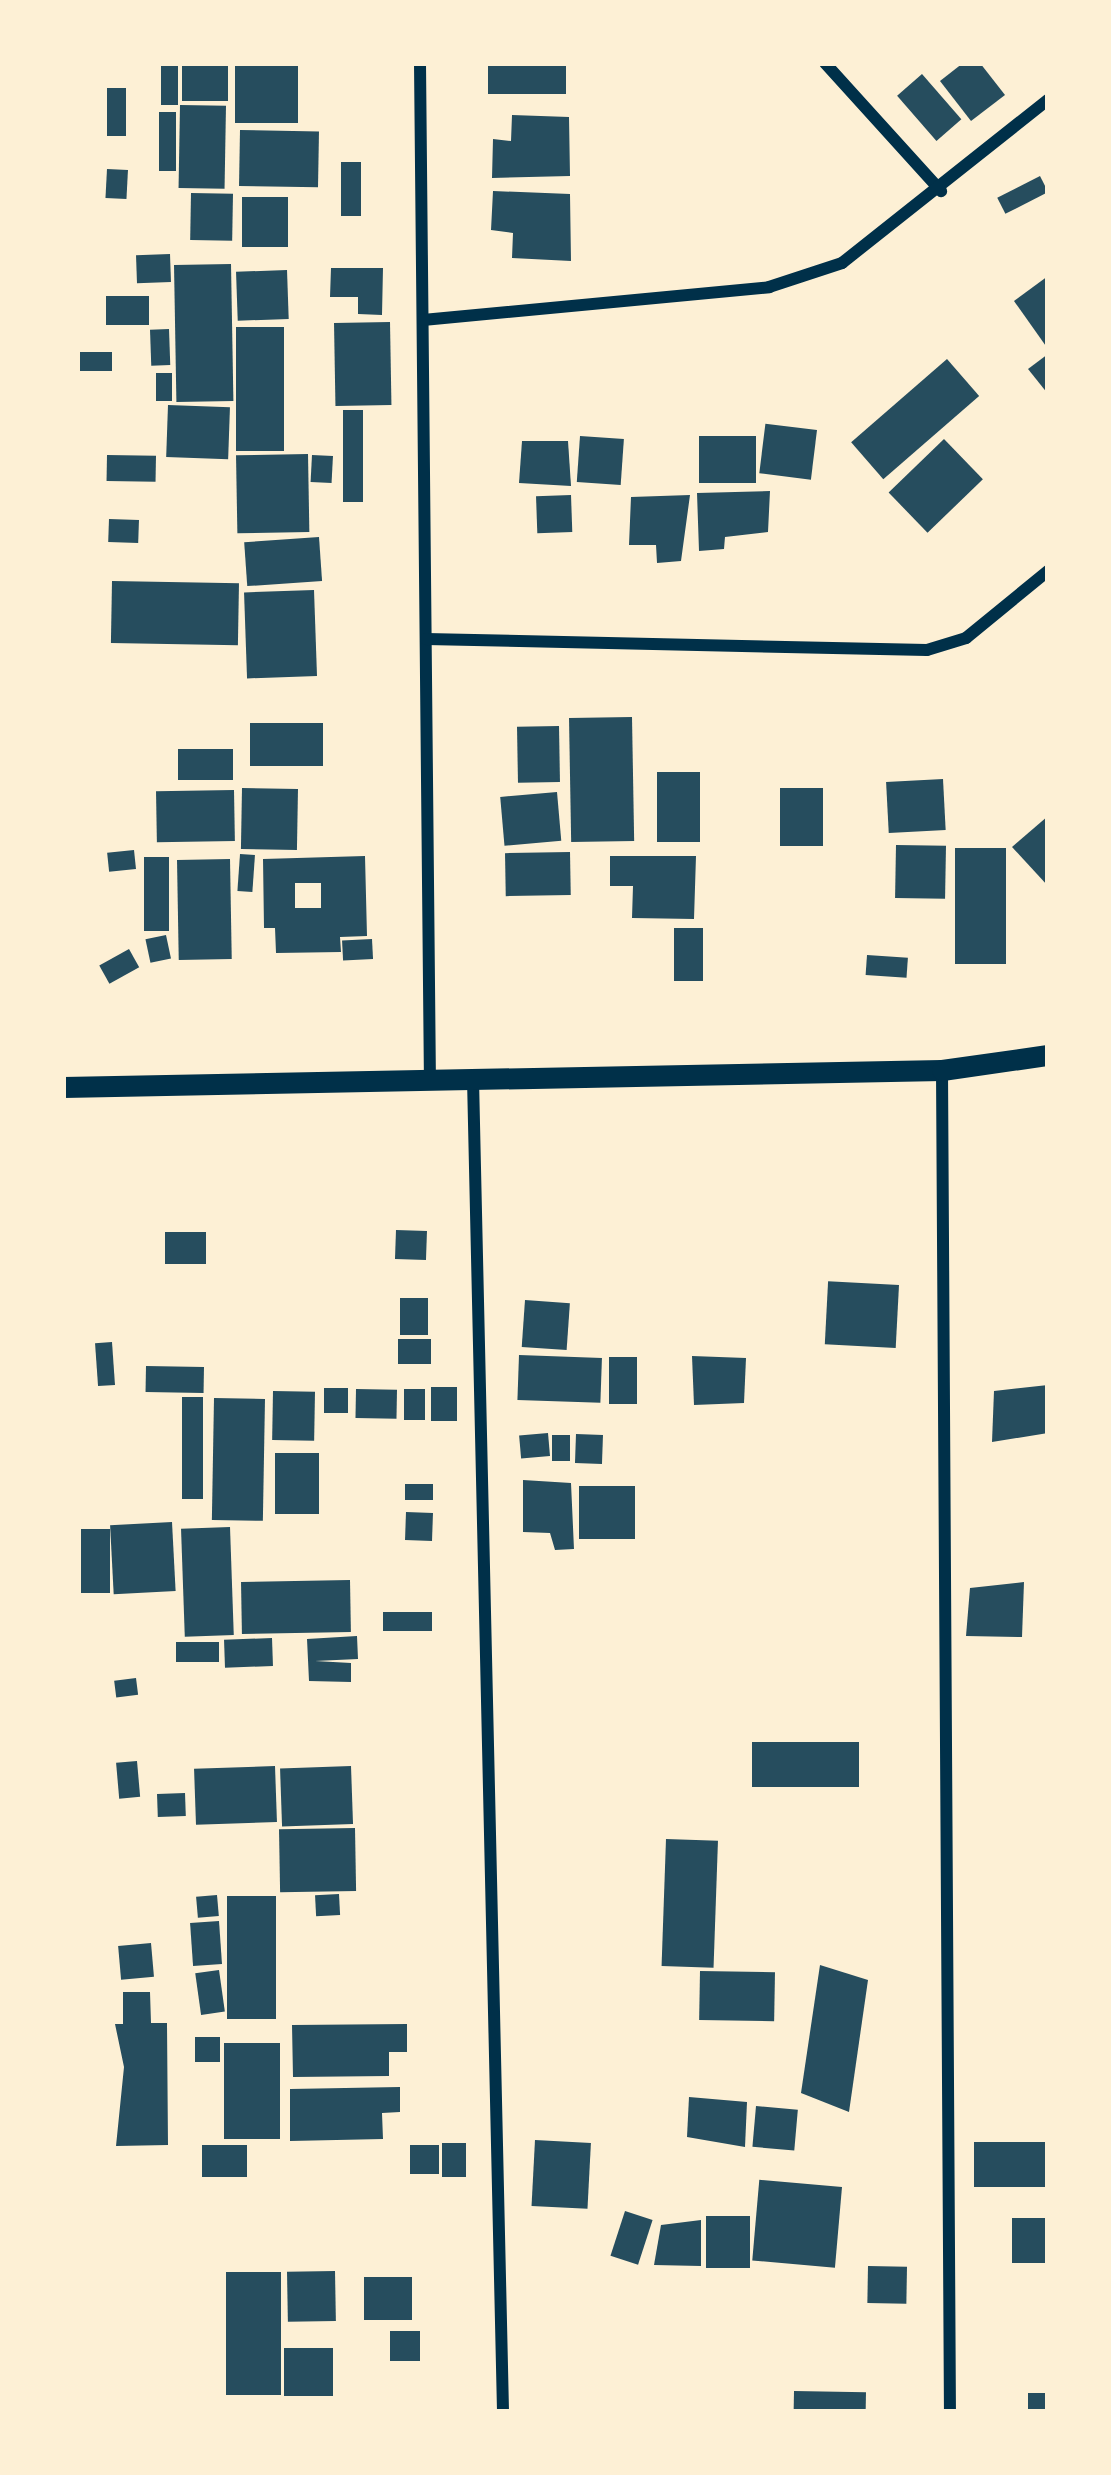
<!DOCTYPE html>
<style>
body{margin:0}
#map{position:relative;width:1111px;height:2475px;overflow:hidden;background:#fdf0d5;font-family:"PT Sans",sans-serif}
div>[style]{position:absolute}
.building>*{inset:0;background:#264d5e;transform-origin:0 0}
.minor>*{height:12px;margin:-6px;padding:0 6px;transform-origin:6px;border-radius:6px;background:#003049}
.tertiary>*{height:21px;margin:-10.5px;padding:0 10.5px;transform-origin:10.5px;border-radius:10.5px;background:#003049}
span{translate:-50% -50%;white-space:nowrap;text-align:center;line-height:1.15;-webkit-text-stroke:9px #fdf0d5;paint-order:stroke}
.frame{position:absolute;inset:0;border:66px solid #fdf0d5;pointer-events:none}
</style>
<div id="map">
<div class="building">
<i style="left:161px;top:63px;width:17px;height:42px"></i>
<i style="left:182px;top:63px;width:46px;height:38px"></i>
<i style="left:235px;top:63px;width:63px;height:60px"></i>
<i style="left:488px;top:63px;width:78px;height:31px"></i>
<i style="clip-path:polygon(963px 63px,980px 63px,1005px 95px,971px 121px,940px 81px)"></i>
<i style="left:922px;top:74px;width:60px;height:33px;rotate:49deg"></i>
<i style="left:107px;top:88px;width:19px;height:48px"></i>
<i style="left:180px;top:105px;width:46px;height:83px;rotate:1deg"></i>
<i style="left:159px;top:112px;width:17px;height:59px"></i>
<i style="clip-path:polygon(512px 115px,569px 117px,570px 176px,492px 178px,493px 139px,511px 141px)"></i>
<i style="left:240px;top:130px;width:79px;height:56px;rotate:1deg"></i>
<i style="left:341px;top:162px;width:20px;height:54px"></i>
<i style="left:107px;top:169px;width:21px;height:29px;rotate:3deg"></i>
<i style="left:1040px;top:176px;width:18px;height:48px;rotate:63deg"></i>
<i style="clip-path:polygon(493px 191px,570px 194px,571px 261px,512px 258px,513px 233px,491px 230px)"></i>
<i style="left:191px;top:193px;width:42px;height:47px;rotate:1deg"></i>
<i style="left:242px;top:197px;width:46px;height:50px"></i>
<i style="left:170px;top:254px;width:28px;height:34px;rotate:88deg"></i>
<i style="left:231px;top:264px;width:137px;height:57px;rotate:89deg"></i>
<i style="clip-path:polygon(331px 268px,383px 268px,382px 315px,358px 314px,358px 297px,330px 297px)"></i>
<i style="left:287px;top:270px;width:49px;height:51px;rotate:88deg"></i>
<i style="clip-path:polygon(1048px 276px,1048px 349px,1014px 301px)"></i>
<i style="left:106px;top:296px;width:43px;height:29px"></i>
<i style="left:390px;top:322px;width:83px;height:56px;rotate:89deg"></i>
<i style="left:284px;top:327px;width:124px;height:48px;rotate:90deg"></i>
<i style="left:169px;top:329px;width:36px;height:19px;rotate:88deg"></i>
<i style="left:80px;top:352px;width:32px;height:19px"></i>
<i style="clip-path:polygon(1048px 354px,1048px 394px,1028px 369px)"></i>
<i style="left:947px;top:359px;width:49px;height:127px;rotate:49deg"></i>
<i style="left:172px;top:373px;width:28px;height:16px;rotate:90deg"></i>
<i style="left:168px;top:405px;width:62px;height:52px;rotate:2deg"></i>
<i style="left:343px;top:410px;width:20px;height:92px"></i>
<i style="left:817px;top:430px;width:50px;height:52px;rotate:97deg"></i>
<i style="left:580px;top:436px;width:44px;height:46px;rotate:4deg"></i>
<i style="left:699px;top:436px;width:57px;height:47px"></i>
<i style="left:944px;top:439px;width:56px;height:77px;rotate:46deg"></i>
<i style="clip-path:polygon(522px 441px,568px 441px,571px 486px,519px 483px)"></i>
<i style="left:308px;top:454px;width:78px;height:72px;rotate:89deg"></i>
<i style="left:107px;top:455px;width:49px;height:26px;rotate:1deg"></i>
<i style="left:312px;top:455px;width:21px;height:27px;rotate:3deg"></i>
<i style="clip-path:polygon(770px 491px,768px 532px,725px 537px,724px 549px,699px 551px,697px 493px)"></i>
<i style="left:571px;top:495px;width:37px;height:35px;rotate:88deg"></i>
<i style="clip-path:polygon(690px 495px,681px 561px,657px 563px,656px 545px,629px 545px,631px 497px)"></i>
<i style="left:109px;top:519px;width:30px;height:23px;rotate:2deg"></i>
<i style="left:319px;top:537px;width:44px;height:75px;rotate:86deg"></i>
<i style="left:112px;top:581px;width:127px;height:62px;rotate:1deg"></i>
<i style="left:314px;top:590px;width:86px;height:70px;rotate:88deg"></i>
<i style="left:632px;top:717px;width:124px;height:63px;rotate:89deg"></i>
<i style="left:250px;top:723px;width:73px;height:43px"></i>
<i style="left:559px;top:726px;width:56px;height:42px;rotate:89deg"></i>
<i style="left:233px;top:749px;width:31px;height:55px;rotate:90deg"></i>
<i style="left:657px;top:772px;width:43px;height:70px"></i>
<i style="left:943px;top:779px;width:51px;height:57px;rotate:87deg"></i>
<i style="left:242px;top:788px;width:56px;height:61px;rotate:1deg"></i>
<i style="left:780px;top:788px;width:43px;height:58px"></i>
<i style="left:234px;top:790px;width:51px;height:78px;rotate:89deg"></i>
<i style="left:557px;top:792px;width:49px;height:57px;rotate:85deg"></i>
<i style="clip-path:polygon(1048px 816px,1048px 886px,1012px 847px)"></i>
<i style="left:896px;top:845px;width:50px;height:53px;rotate:1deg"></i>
<i style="left:955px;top:848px;width:51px;height:116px"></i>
<i style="left:134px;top:850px;width:19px;height:27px;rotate:84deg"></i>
<i style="left:570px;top:852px;width:43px;height:65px;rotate:89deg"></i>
<i style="left:240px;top:854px;width:15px;height:37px;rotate:4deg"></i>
<i style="clip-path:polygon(evenodd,365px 856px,367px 936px,340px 937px,341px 952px,276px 953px,275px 928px,264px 928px,263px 859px,365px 856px,295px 883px,321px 883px,321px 908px,295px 908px,295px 883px)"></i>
<i style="clip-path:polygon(610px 856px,696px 856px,694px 919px,632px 918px,633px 886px,610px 886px)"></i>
<i style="left:144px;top:857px;width:25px;height:74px"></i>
<i style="left:230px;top:859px;width:100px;height:53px;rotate:89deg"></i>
<i style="left:674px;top:928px;width:29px;height:53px"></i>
<i style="left:166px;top:935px;width:24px;height:21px;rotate:78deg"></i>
<i style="left:372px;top:939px;width:20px;height:30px;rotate:87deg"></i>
<i style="left:129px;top:949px;width:21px;height:34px;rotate:61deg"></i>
<i style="left:867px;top:955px;width:41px;height:20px;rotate:4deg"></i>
<i style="left:396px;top:1230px;width:31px;height:29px;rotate:2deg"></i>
<i style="left:165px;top:1232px;width:41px;height:32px"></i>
<i style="left:899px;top:1285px;width:63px;height:71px;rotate:93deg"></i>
<i style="left:400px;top:1298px;width:28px;height:37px"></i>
<i style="left:525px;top:1300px;width:45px;height:47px;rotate:4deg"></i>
<i style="left:398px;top:1339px;width:33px;height:25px"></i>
<i style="left:112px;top:1342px;width:43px;height:17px;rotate:86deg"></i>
<i style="left:519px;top:1355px;width:83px;height:45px;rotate:2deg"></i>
<i style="clip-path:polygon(692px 1356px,746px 1358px,744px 1403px,694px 1405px)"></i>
<i style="left:609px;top:1357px;width:28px;height:47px"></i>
<i style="left:146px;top:1366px;width:58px;height:26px;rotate:1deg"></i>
<i style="clip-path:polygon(1048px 1385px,1048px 1433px,992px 1442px,994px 1391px)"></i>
<i style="left:457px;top:1387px;width:34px;height:26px;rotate:90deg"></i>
<i style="left:324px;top:1388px;width:24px;height:25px"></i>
<i style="left:356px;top:1389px;width:41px;height:29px;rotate:1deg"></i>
<i style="left:404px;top:1389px;width:21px;height:31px"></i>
<i style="left:273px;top:1391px;width:42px;height:49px;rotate:1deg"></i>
<i style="left:182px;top:1397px;width:21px;height:102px"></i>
<i style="left:214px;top:1398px;width:51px;height:122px;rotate:1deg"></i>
<i style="left:548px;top:1433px;width:23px;height:29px;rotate:85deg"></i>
<i style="left:576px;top:1434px;width:27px;height:29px;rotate:2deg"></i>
<i style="left:552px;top:1435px;width:18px;height:26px"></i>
<i style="left:275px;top:1453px;width:44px;height:61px"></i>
<i style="clip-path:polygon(523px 1480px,571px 1483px,574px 1549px,555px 1550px,550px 1533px,523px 1532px)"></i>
<i style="left:405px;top:1484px;width:28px;height:16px"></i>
<i style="left:579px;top:1486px;width:56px;height:53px"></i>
<i style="left:406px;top:1512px;width:27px;height:28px;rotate:2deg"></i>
<i style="left:172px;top:1522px;width:69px;height:62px;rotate:87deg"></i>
<i style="left:230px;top:1527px;width:108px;height:49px;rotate:88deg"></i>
<i style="left:110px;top:1529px;width:64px;height:29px;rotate:90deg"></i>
<i style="left:350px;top:1580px;width:52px;height:109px;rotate:89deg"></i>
<i style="clip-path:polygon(1024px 1582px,1022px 1637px,966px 1636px,970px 1588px)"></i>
<i style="left:432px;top:1612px;width:19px;height:49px;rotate:90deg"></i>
<i style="clip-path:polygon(357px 1636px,358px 1659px,315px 1661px,351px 1663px,351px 1682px,309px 1681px,307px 1639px)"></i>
<i style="left:272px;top:1638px;width:28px;height:48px;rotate:88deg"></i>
<i style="left:219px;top:1642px;width:20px;height:43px;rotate:90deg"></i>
<i style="left:136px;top:1678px;width:17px;height:22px;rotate:83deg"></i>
<i style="left:859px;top:1742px;width:45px;height:107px;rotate:90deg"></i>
<i style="left:137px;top:1761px;width:36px;height:21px;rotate:85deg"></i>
<i style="left:275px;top:1766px;width:56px;height:81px;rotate:88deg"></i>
<i style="left:351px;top:1766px;width:58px;height:71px;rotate:88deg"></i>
<i style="left:185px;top:1793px;width:23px;height:28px;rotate:88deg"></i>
<i style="left:355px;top:1828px;width:63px;height:76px;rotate:89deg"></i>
<i style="left:666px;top:1839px;width:52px;height:127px;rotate:2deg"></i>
<i style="left:339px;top:1894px;width:21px;height:24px;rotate:87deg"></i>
<i style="left:217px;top:1895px;width:21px;height:21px;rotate:85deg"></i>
<i style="left:227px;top:1896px;width:49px;height:123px"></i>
<i style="left:219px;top:1921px;width:43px;height:29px;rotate:86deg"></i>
<i style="left:151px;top:1943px;width:34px;height:33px;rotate:85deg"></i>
<i style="clip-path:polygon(820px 1965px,868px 1980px,849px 2112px,801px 2093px)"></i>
<i style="left:219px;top:1970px;width:42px;height:24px;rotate:82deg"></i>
<i style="left:700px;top:1971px;width:75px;height:49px;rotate:1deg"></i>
<i style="clip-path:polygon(123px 1992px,150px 1992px,151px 2023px,167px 2023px,168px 2145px,116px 2146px,124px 2067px,115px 2024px,123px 2024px)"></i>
<i style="clip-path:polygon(407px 2024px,407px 2052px,389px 2052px,389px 2076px,293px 2077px,292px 2025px)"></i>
<i style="left:195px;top:2037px;width:25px;height:25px"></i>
<i style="left:224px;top:2043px;width:56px;height:96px"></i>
<i style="clip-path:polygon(400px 2087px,400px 2112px,382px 2113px,383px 2139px,290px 2141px,290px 2089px)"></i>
<i style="clip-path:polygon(689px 2097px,747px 2102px,745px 2147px,687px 2137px)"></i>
<i style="left:756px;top:2106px;width:42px;height:41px;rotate:5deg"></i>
<i style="left:535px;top:2140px;width:56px;height:66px;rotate:3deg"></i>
<i style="left:1048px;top:2142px;width:45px;height:74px;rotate:90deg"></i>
<i style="left:442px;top:2143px;width:24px;height:34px"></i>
<i style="left:247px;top:2145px;width:32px;height:45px;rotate:90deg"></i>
<i style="left:410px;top:2145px;width:29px;height:29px"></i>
<i style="left:842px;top:2187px;width:81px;height:83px;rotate:95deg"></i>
<i style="left:625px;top:2211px;width:29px;height:47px;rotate:18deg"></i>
<i style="left:750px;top:2216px;width:52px;height:44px;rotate:90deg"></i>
<i style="left:1048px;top:2218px;width:45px;height:36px;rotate:90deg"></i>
<i style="clip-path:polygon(701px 2220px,701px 2266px,654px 2265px,661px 2225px)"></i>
<i style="left:868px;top:2266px;width:39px;height:37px;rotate:1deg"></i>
<i style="left:335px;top:2271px;width:50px;height:48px;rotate:89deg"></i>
<i style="left:226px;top:2272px;width:55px;height:123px"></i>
<i style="left:412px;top:2277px;width:43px;height:48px;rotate:90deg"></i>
<i style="left:390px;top:2331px;width:30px;height:30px"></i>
<i style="left:284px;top:2348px;width:49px;height:48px"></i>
<i style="left:794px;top:2391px;width:72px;height:21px;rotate:1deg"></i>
<i style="left:1028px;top:2393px;width:20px;height:19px"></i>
</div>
<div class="minor">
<i style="left:420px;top:63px;width:1016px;rotate:89.44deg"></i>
<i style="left:825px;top:63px;width:173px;rotate:47.8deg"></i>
<i style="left:423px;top:320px;width:348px;rotate:-5.4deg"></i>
<i style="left:769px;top:287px;width:77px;rotate:-18.2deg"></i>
<i style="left:842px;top:263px;width:263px;rotate:-38.4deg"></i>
<i style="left:426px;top:639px;width:501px;rotate:1.26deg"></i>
<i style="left:927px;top:650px;width:41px;rotate:-17.1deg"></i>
<i style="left:966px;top:638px;width:106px;rotate:-39.3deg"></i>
<i style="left:942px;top:1070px;width:1342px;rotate:89.66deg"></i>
<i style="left:473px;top:1079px;width:1333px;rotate:88.71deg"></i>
</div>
<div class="tertiary">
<i style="left:63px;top:1087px;width:879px;rotate:-1.11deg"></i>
<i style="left:942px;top:1070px;width:107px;rotate:-8.1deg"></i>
</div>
<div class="frame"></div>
</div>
